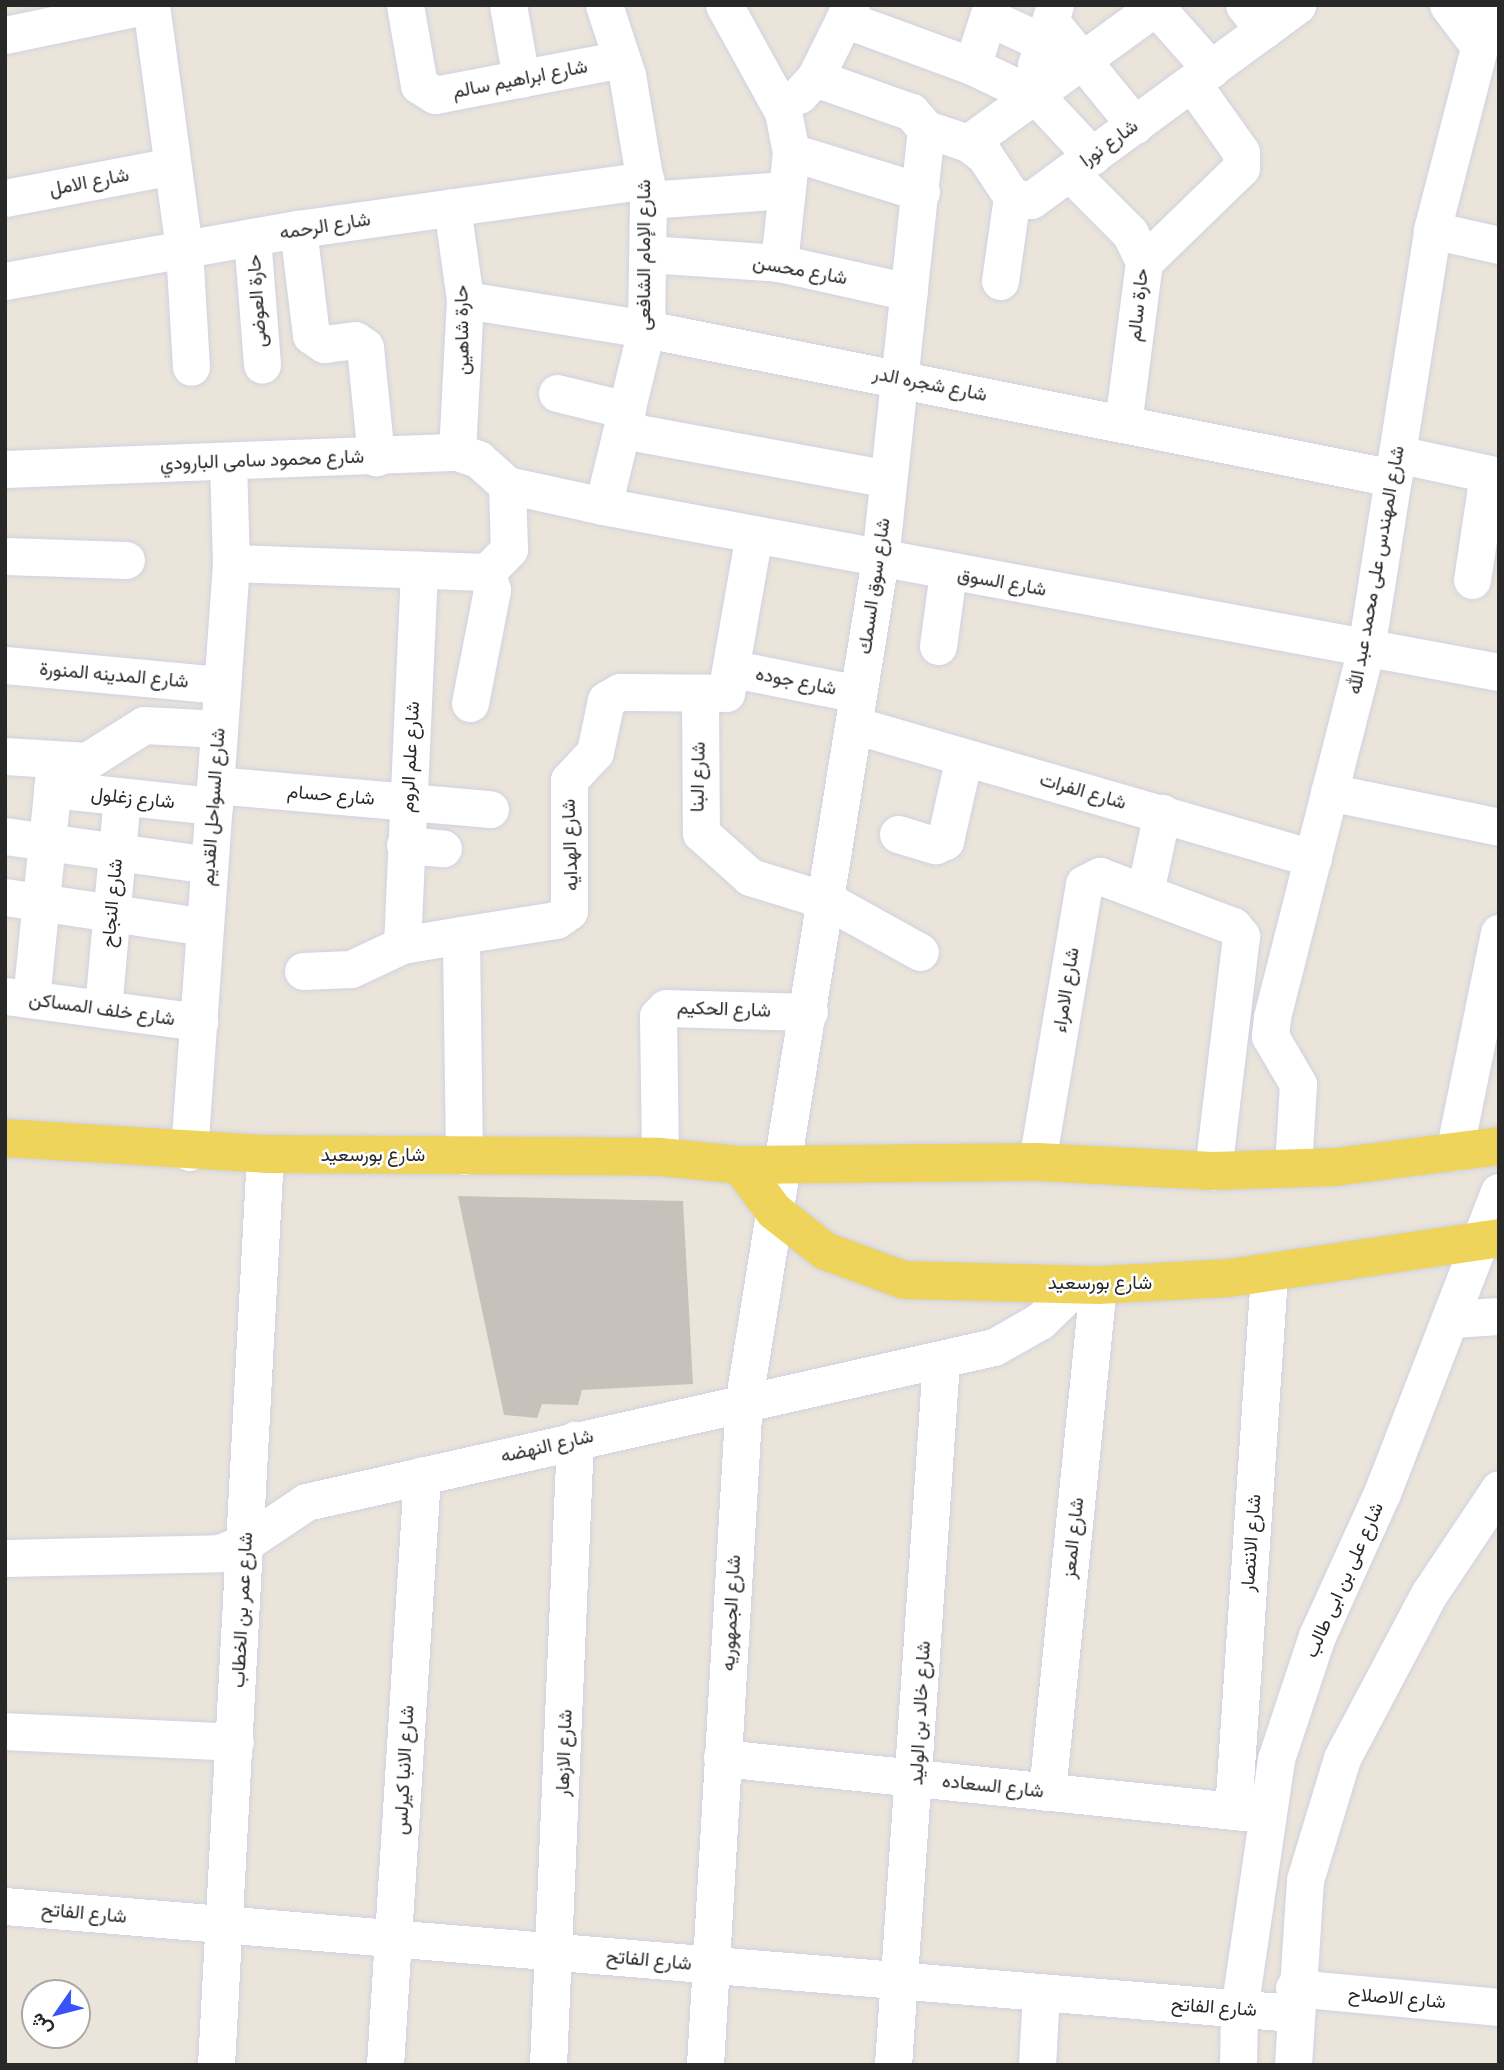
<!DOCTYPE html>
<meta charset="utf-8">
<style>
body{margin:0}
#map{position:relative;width:1504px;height:2070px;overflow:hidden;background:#ebe4da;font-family:"Archivo Narrow",Vazirmatn,sans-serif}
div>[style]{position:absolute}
.building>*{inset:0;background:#c6c1ba}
.roads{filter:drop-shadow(0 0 2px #cfd2e1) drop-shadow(0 0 2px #cfd2e1)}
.street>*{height:37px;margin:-18.5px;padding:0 18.5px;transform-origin:18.5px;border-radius:18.5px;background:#fff}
.primary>*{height:38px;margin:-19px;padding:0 19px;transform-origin:19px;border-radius:19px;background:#efd45b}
span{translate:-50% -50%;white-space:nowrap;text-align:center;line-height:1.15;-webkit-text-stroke:5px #fff;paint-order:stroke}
.street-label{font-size:19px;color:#282828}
.frame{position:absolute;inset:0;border:7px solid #282828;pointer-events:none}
.north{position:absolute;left:21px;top:1979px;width:70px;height:70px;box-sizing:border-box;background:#fff;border:2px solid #a9a9a9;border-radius:50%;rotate:235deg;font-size:19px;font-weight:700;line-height:28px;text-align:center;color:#282828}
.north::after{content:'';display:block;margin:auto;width:24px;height:32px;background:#3a53f8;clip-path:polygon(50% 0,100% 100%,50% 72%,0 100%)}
</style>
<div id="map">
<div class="building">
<i style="clip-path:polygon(458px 1196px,683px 1201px,693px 1384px,582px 1390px,578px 1405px,542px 1404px,537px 1418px,504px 1415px)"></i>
</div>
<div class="roads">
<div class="street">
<i style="left:151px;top:5px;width:246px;rotate:82.3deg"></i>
<i style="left:184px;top:249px;width:118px;rotate:86.6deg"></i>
<i style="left:405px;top:5px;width:81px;rotate:80.1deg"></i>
<i style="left:419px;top:85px;width:19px;rotate:32deg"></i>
<i style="left:435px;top:95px;width:190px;rotate:-10.9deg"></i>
<i style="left:508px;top:5px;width:75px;rotate:80deg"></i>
<i style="left:724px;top:5px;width:122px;rotate:61.1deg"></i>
<i style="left:783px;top:112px;width:41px;rotate:78.7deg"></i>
<i style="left:791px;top:152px;width:112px;rotate:96.2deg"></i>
<i style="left:1154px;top:5px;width:86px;rotate:48.3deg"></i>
<i style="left:1244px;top:5px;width:32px;rotate:51deg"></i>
<i style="left:1448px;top:5px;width:46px;rotate:52.9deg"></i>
<i style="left:988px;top:17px;width:62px;rotate:24.9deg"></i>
<i style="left:844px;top:19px;width:136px;rotate:20.2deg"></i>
<i style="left:972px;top:66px;width:72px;rotate:25.5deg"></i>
<i style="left:1037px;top:97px;width:81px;rotate:47deg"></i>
<i style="left:1051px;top:22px;width:133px;rotate:50.8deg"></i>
<i style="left:5px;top:35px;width:147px;rotate:-11.8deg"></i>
<i style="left:972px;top:66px;width:64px;rotate:-71.8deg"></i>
<i style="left:799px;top:95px;width:23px;rotate:-47deg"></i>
<i style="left:815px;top:78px;width:81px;rotate:-63.7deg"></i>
<i style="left:1037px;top:97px;width:32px;rotate:-92deg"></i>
<i style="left:1036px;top:65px;width:63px;rotate:-72.4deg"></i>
<i style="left:926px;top:129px;width:44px;rotate:18.4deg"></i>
<i style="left:968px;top:143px;width:21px;rotate:37deg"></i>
<i style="left:985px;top:156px;width:49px;rotate:56.6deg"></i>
<i style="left:1012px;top:197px;width:19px;rotate:9deg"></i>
<i style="left:1031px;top:200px;width:330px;rotate:-36.2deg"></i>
<i style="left:968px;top:143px;width:231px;rotate:-36deg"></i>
<i style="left:791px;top:152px;width:136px;rotate:17.1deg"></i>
<i style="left:1069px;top:172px;width:86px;rotate:45deg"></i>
<i style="left:1130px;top:233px;width:32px;rotate:64deg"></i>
<i style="left:1144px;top:262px;width:162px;rotate:97.4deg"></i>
<i style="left:5px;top:198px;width:170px;rotate:-10.8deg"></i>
<i style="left:648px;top:200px;width:137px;rotate:-4.2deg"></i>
<i style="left:452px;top:207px;width:94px;rotate:82deg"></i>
<i style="left:465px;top:300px;width:152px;rotate:93deg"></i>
<i style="left:298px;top:229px;width:107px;rotate:83deg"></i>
<i style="left:311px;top:335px;width:16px;rotate:35deg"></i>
<i style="left:324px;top:344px;width:31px;rotate:-7deg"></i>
<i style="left:355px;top:340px;width:12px;rotate:35deg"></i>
<i style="left:365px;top:347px;width:111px;rotate:84.3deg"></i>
<i style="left:1432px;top:230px;width:69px;rotate:12.6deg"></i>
<i style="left:252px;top:237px;width:128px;rotate:85.5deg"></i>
<i style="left:648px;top:254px;width:131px;rotate:3.9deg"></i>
<i style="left:779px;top:263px;width:133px;rotate:12.6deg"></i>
<i style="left:1144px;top:262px;width:135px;rotate:-44.1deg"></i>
<i style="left:1241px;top:168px;width:16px;rotate:-90deg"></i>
<i style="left:1241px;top:152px;width:85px;rotate:-125.4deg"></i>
<i style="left:5px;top:281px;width:298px;rotate:-10.1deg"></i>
<i style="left:298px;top:229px;width:351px;rotate:-8deg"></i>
<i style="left:1000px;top:281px;width:85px;rotate:-81.9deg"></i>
<i style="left:465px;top:300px;width:183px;rotate:9.1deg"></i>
<i style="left:646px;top:329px;width:762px;rotate:11.28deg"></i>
<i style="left:557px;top:393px;width:72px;rotate:13.7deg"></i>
<i style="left:622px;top:430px;width:270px;rotate:10.4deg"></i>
<i style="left:1397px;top:454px;width:104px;rotate:12.2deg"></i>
<i style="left:5px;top:469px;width:452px;rotate:-2.2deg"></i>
<i style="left:457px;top:452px;width:22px;rotate:18deg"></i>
<i style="left:478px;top:459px;width:39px;rotate:42deg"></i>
<i style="left:507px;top:485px;width:98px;rotate:12.3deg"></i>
<i style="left:603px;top:506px;width:911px;rotate:10.5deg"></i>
<i style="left:603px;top:506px;width:182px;rotate:-76.3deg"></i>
<i style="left:646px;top:329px;width:129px;rotate:-89.1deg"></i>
<i style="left:648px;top:200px;width:127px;rotate:-99.5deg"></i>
<i style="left:627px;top:75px;width:74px;rotate:-108.2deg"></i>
<i style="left:5px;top:556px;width:121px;rotate:1.9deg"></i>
<i style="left:231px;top:563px;width:256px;rotate:2deg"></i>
<i style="left:487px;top:572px;width:32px;rotate:-46deg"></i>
<i style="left:509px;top:549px;width:64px;rotate:-91.8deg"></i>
<i style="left:1472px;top:580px;width:107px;rotate:-81.4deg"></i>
<i style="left:938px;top:646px;width:75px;rotate:-82.3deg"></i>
<i style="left:5px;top:665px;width:218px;rotate:5.3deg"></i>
<i style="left:734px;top:669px;width:126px;rotate:11.4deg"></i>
<i style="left:700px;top:697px;width:136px;rotate:89.6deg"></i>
<i style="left:701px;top:833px;width:66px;rotate:41.9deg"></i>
<i style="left:750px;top:877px;width:82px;rotate:17.1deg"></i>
<i style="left:828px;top:901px;width:105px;rotate:29deg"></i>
<i style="left:470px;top:703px;width:115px;rotate:-79deg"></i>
<i style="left:492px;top:590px;width:19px;rotate:-106deg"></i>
<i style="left:854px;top:725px;width:478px;rotate:16.2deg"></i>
<i style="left:5px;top:756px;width:82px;rotate:3.5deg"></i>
<i style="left:87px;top:761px;width:67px;rotate:-32.3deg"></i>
<i style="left:144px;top:725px;width:75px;rotate:3.1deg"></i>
<i style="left:215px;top:785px;width:276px;rotate:5deg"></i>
<i style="left:52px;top:789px;width:163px;rotate:6deg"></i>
<i style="left:1329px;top:792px;width:174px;rotate:11.6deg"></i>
<i style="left:898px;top:834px;width:39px;rotate:17deg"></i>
<i style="left:935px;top:845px;width:11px;rotate:-22deg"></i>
<i style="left:945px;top:841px;width:86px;rotate:-77.3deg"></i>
<i style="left:5px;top:836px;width:206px;rotate:8.1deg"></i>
<i style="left:405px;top:845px;width:38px;rotate:5deg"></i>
<i style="left:1145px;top:892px;width:81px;rotate:-77.9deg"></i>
<i style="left:5px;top:897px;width:202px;rotate:8.5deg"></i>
<i style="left:402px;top:945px;width:376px;rotate:-87.4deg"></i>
<i style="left:303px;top:971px;width:48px;rotate:-2.4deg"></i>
<i style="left:351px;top:969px;width:56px;rotate:-25.2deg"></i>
<i style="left:402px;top:945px;width:60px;rotate:-9.6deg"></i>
<i style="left:6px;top:996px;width:195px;rotate:7.7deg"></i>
<i style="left:31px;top:999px;width:238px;rotate:-84.2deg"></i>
<i style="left:103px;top:1009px;width:213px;rotate:-84.9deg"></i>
<i style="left:189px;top:1152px;width:590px;rotate:-85.92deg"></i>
<i style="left:231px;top:563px;width:101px;rotate:-91.7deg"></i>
<i style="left:1454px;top:1152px;width:224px;rotate:-78.4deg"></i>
<i style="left:464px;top:1156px;width:221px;rotate:-90.8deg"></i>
<i style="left:461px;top:935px;width:96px;rotate:-9deg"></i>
<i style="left:556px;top:920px;width:16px;rotate:-35deg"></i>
<i style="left:569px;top:911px;width:131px;rotate:-90deg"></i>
<i style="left:569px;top:780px;width:38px;rotate:-47deg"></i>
<i style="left:595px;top:752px;width:53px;rotate:-78.1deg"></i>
<i style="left:606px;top:700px;width:16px;rotate:-30deg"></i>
<i style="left:620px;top:692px;width:106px;rotate:0.5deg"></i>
<i style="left:726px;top:693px;width:160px;rotate:-80deg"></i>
<i style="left:660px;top:1157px;width:141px;rotate:-90.8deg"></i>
<i style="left:658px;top:1016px;width:11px;rotate:-45deg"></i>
<i style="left:666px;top:1008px;width:143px;rotate:1.6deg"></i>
<i style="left:1037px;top:1162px;width:282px;rotate:-80.4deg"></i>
<i style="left:1084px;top:884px;width:18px;rotate:-27deg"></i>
<i style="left:1100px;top:876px;width:142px;rotate:20.6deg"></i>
<i style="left:1233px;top:926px;width:13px;rotate:51deg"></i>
<i style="left:1241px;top:936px;width:237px;rotate:96.8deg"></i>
<i style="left:1293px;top:1168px;width:84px;rotate:-86.6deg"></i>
<i style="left:1298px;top:1084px;width:56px;rotate:-120.3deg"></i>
<i style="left:1270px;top:1036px;width:19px;rotate:-84deg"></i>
<i style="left:1272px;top:1017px;width:380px;rotate:-75.7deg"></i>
<i style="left:1366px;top:649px;width:424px;rotate:-81deg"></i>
<i style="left:1432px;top:230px;width:232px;rotate:-75.5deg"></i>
<i style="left:1452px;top:1319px;width:47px;rotate:-3.7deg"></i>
<i style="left:5px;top:1558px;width:214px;rotate:-1.3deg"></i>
<i style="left:219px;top:1553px;width:28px;rotate:-21deg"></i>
<i style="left:245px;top:1543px;width:73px;rotate:-33.9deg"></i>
<i style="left:306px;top:1502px;width:705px;rotate:-12.7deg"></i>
<i style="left:994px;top:1347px;width:53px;rotate:-29.5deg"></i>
<i style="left:1040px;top:1321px;width:53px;rotate:-44.2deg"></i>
<i style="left:5px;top:1731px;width:230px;rotate:2.7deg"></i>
<i style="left:722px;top:1758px;width:544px;rotate:5.91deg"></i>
<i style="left:1047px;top:1792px;width:510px;rotate:-84.26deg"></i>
<i style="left:1233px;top:1811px;width:538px;rotate:-86.16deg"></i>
<i style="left:5px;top:1906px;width:1292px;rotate:4.75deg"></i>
<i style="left:1294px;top:1988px;width:206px;rotate:5.3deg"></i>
<i style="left:216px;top:2065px;width:912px;rotate:-86.92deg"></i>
<i style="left:385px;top:2065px;width:591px;rotate:-86.41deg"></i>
<i style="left:548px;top:2065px;width:626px;rotate:-87.53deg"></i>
<i style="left:705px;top:2065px;width:667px;rotate:-86.65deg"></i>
<i style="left:744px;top:1399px;width:851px;rotate:-80.8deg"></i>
<i style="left:880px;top:559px;width:432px;rotate:-83.9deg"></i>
<i style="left:926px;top:129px;width:23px;rotate:-131deg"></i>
<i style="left:911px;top:112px;width:102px;rotate:-160.5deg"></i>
<i style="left:893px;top:2065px;width:706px;rotate:-86.1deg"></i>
<i style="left:1037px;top:2065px;width:72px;rotate:-86.8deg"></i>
<i style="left:1238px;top:2065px;width:55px;rotate:-89deg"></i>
<i style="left:1239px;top:2010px;width:254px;rotate:-81.6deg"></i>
<i style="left:1276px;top:1759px;width:130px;rotate:-71.6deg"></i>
<i style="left:1317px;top:1636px;width:157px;rotate:-65.6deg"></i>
<i style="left:1382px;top:1493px;width:323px;rotate:-68.8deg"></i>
<i style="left:1293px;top:2065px;width:185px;rotate:-86.3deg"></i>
<i style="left:1305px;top:1880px;width:127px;rotate:-73.1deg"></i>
<i style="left:1342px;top:1758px;width:186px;rotate:-62.1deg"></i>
<i style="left:1429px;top:1594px;width:126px;rotate:-56.3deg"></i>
</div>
<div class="primary">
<i style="left:5px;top:1138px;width:260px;rotate:3.5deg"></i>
<i style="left:265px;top:1154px;width:395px;rotate:0.4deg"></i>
<i style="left:660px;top:1157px;width:80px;rotate:5.7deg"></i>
<i style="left:740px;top:1165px;width:297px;rotate:-0.6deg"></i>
<i style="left:1037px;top:1162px;width:176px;rotate:2.9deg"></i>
<i style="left:1213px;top:1171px;width:122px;rotate:-1.9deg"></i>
<i style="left:1335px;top:1167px;width:165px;rotate:-7.3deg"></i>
<i style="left:740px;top:1165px;width:57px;rotate:53.5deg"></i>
<i style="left:774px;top:1211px;width:65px;rotate:38.1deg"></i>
<i style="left:825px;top:1251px;width:84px;rotate:20.2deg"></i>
<i style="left:904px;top:1280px;width:194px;rotate:1.5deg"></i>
<i style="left:1098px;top:1285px;width:131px;rotate:-3.1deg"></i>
<i style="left:1229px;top:1278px;width:273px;rotate:-8.4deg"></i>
</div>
</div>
<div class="street-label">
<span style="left:520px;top:79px;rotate:-11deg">شارع ابراهيم سالم</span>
<span style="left:1109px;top:143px;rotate:-36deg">شارع نورا</span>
<span style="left:89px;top:182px;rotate:-11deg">شارع الامل</span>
<span style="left:325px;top:226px;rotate:-9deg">شارع الرحمه</span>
<span style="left:644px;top:255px;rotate:-90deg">شارع الإمام الشافعى</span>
<span style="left:800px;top:270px;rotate:10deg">شارع محسن</span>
<span style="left:257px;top:301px;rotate:-94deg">حارة العوضى</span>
<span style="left:1138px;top:305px;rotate:-84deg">حارة سالم</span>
<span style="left:462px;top:330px;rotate:-91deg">حارة شاهين</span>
<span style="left:930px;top:384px;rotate:11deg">شارع شجره الدر</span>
<span style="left:262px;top:460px;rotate:-2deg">شارع محمود سامى البارودي</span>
<span style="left:1376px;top:570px;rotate:-80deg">شارع المهندس على محمد عبد الله</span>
<span style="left:1002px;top:582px;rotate:10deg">شارع السوق</span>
<span style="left:874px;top:586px;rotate:-82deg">شارع سوق السمك</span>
<span style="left:114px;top:675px;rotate:5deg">شارع المدينه المنورة</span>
<span style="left:796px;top:681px;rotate:11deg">شارع جوده</span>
<span style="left:410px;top:757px;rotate:-87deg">شارع علم الروم</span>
<span style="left:698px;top:777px;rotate:-89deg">شارع البنا</span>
<span style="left:1083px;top:791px;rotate:16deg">شارع الفرات</span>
<span style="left:331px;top:795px;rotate:5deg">شارع حسام</span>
<span style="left:133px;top:798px;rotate:6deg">شارع زغلول</span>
<span style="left:213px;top:807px;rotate:-86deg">شارع السواحل القديم</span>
<span style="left:570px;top:845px;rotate:-92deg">شارع الهدايه</span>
<span style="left:112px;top:903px;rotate:-85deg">شارع النجاح</span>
<span style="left:1066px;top:990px;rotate:-81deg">شارع الامراء</span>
<span style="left:102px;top:1009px;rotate:8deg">شارع خلف المساكن</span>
<span style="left:724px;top:1009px;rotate:2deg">شارع الحكيم</span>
<span style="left:373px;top:1155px">شارع بورسعيد</span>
<span style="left:1100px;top:1283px">شارع بورسعيد</span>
<span style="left:547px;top:1446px;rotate:-13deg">شارع النهضه</span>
<span style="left:1073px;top:1538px;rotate:-84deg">شارع المعز</span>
<span style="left:1251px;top:1543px;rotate:-86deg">شارع الانتصار</span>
<span style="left:1344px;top:1580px;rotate:-66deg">شارع على بن ابى طالب</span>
<span style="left:242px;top:1610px;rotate:-87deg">شارع عمر بن الخطاب</span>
<span style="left:731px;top:1613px;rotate:-87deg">شارع الجمهوريه</span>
<span style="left:920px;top:1713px;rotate:-87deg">شارع خالد بن الوليد</span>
<span style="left:564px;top:1753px;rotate:-88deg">شارع الازهار</span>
<span style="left:404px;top:1770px;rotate:-87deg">شارع الانبا كيرلس</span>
<span style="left:993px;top:1786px;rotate:6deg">شارع السعاده</span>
<span style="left:84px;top:1913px;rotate:5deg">شارع الفاتح</span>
<span style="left:649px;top:1960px;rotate:5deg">شارع الفاتح</span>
<span style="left:1397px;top:1998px;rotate:5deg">شارع الاصلاح</span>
<span style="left:1214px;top:2007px;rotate:4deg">شارع الفاتح</span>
</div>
<div class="frame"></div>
<div class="north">ش</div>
</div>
